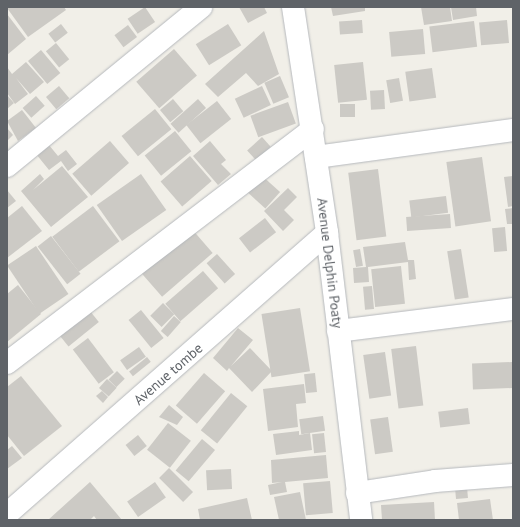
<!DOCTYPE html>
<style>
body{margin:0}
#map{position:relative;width:520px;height:527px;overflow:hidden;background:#f1efe8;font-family:"PT Sans",sans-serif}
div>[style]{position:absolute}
.building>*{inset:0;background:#cccac5;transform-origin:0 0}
.roads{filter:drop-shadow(0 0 1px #b5b8bc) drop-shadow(0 0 1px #b5b8bc)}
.minor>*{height:22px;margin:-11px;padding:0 11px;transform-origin:11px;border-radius:11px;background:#fff}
span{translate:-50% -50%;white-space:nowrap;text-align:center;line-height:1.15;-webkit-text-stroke:3.5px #fff;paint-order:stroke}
.street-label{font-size:14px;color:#5f6368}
.frame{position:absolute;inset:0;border:8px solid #5f6368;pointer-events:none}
</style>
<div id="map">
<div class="building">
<i style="clip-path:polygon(64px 7px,66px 10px,28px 37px,7px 8px)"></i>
<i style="left:145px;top:7px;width:18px;height:21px;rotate:56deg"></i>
<i style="clip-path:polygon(239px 7px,264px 7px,267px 13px,248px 23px)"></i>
<i style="clip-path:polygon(331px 7px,365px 7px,365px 11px,333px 16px)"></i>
<i style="clip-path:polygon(421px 7px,450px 7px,452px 21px,424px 25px)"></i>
<i style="clip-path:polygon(451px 7px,476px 7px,477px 16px,453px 20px)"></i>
<i style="clip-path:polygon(7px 14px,26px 39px,7px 55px)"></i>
<i style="left:362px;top:20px;width:13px;height:23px;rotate:86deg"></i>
<i style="left:507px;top:20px;width:23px;height:28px;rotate:85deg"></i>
<i style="left:474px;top:21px;width:26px;height:45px;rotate:83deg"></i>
<i style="left:61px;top:24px;width:11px;height:16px;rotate:52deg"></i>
<i style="left:228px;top:24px;width:25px;height:38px;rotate:58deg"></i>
<i style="left:128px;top:25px;width:15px;height:17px;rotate:53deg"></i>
<i style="left:423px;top:29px;width:25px;height:34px;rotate:85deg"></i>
<i style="clip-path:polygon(264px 31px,279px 74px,258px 86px,246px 73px,218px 97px,205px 84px)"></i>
<i style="left:56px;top:43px;width:21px;height:13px;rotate:51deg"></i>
<i style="left:174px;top:49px;width:35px;height:50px;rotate:49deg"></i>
<i style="left:41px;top:50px;width:30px;height:17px;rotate:50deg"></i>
<i style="clip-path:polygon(26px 62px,44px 82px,30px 94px,16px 78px,28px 94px,15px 104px,7px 93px,7px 67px,12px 74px)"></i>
<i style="left:363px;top:62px;width:38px;height:29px;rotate:84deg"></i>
<i style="left:432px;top:68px;width:30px;height:27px;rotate:82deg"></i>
<i style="left:280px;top:76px;width:23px;height:17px;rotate:67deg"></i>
<i style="left:399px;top:78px;width:23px;height:13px;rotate:80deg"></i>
<i style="left:59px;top:86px;width:16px;height:17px;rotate:50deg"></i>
<i style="left:262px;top:86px;width:21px;height:30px;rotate:65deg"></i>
<i style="left:384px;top:90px;width:19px;height:14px;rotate:87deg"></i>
<i style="clip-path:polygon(7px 95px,14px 103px,7px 109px)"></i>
<i style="left:36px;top:96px;width:13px;height:18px;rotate:48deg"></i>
<i style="left:173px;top:99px;width:16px;height:17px;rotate:50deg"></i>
<i style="left:198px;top:99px;width:12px;height:37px;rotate:48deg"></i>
<i style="left:217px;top:101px;width:23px;height:39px;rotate:52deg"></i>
<i style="left:288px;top:102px;width:23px;height:40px;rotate:70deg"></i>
<i style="left:355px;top:104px;width:13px;height:15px;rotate:90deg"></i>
<i style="left:155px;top:109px;width:26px;height:43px;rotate:51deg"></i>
<i style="clip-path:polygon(22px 110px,36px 128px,18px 141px,7px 121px)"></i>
<i style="clip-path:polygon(7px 128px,13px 135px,7px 141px)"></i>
<i style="left:175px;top:131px;width:26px;height:39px;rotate:51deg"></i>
<i style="left:262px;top:137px;width:13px;height:20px;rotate:48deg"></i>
<i style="clip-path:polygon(44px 139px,58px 156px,66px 150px,77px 164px,68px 171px,61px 161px,49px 170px,32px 149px)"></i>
<i style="left:110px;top:141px;width:29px;height:50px;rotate:49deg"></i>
<i style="clip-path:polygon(210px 141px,226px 160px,221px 164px,231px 174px,218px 185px,193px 156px)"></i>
<i style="left:190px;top:156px;width:33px;height:39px;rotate:49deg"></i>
<i style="left:482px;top:157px;width:65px;height:36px;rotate:82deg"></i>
<i style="clip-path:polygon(62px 166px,88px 197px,51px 227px,21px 191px,40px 174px,44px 179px,33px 190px)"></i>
<i style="left:378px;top:169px;width:68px;height:30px;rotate:83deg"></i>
<i style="left:141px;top:174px;width:44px;height:54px;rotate:55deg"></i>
<i style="left:260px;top:174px;width:27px;height:22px;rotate:42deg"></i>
<i style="clip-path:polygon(513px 176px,513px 206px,508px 207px,504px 177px)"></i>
<i style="clip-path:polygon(288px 188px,297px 197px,284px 210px,294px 220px,283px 231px,264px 211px)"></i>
<i style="clip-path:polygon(7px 190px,16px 201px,7px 208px)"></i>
<i style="left:446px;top:196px;width:17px;height:37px;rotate:83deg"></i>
<i style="clip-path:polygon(22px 206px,42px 231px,7px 258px,7px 218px)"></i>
<i style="left:93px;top:206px;width:44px;height:51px;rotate:53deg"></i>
<i style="clip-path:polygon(513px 208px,513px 224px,507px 224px,505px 209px)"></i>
<i style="left:450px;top:214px;width:14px;height:44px;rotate:86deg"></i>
<i style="left:265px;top:218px;width:18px;height:33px;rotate:52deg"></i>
<i style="left:505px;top:227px;width:24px;height:13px;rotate:85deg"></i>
<i style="left:191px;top:228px;width:33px;height:67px;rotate:49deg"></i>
<i style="left:51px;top:236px;width:48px;height:17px;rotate:52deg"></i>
<i style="clip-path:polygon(405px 242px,408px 260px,414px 260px,416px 279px,409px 280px,408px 262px,368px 267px,369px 282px,354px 283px,353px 268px,366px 267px,363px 247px)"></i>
<i style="left:36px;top:246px;width:58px;height:35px;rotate:56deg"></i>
<i style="left:360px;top:249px;width:17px;height:7px;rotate:80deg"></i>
<i style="left:461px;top:249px;width:49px;height:14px;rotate:81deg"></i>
<i style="left:217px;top:254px;width:27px;height:14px;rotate:48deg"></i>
<i style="left:401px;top:266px;width:38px;height:30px;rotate:84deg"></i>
<i style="left:203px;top:271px;width:23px;height:50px;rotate:49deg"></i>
<i style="clip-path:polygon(18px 285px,41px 314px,7px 342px,7px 294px)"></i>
<i style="left:372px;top:286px;width:23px;height:9px;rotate:85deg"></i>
<i style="left:163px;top:303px;width:16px;height:18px;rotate:45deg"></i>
<i style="left:300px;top:308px;width:64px;height:39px;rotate:81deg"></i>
<i style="left:141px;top:310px;width:36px;height:16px;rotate:51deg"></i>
<i style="left:90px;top:311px;width:14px;height:39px;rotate:51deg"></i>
<i style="left:174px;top:316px;width:9px;height:20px;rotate:41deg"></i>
<i style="clip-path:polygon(238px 328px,253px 340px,231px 366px,250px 348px,272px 371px,252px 392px,229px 368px,227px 371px,213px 358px)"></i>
<i style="left:88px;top:338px;width:43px;height:19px;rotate:53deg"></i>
<i style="left:416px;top:346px;width:60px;height:25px;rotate:83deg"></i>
<i style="left:139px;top:347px;width:12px;height:23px;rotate:55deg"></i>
<i style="left:385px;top:352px;width:44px;height:22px;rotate:82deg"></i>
<i style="left:147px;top:357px;width:6px;height:23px;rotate:51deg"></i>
<i style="left:512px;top:362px;width:26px;height:40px;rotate:88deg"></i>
<i style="left:117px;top:371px;width:11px;height:12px;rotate:45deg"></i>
<i style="left:204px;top:373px;width:28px;height:43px;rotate:41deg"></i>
<i style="left:315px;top:373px;width:19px;height:11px;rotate:84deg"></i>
<i style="clip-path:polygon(21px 376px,62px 426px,24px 456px,7px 435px,7px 387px)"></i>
<i style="left:107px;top:379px;width:13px;height:12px;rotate:42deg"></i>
<i style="clip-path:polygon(304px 384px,306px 403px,296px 404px,298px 427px,268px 431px,263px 389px)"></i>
<i style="clip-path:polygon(102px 391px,108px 397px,103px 403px,96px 396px)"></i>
<i style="left:231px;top:393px;width:21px;height:48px;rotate:39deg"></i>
<i style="clip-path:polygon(169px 405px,183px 417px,177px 425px,159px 417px)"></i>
<i style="left:468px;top:408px;width:16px;height:30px;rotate:83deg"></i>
<i style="left:323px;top:416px;width:15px;height:24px;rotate:82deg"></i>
<i style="left:388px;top:417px;width:35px;height:18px;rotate:82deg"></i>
<i style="left:168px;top:423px;width:29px;height:34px;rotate:38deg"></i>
<i style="clip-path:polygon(299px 431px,299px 435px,310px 433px,312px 450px,276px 455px,273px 434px)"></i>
<i style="left:324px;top:433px;width:19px;height:12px;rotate:84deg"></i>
<i style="left:138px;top:435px;width:14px;height:16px;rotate:51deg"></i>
<i style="left:202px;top:439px;width:17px;height:41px;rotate:40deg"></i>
<i style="clip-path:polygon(12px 446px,22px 458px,7px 469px,7px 450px)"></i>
<i style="clip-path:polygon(326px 455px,328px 478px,285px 482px,287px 492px,270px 495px,268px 485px,282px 482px,272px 483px,271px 460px)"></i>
<i style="left:169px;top:468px;width:34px;height:14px;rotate:45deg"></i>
<i style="left:231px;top:469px;width:20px;height:25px;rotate:87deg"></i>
<i style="left:330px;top:481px;width:32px;height:27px;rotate:85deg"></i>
<i style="clip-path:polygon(90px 482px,122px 520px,97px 520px,94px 516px,90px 520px,48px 520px)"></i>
<i style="left:155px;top:482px;width:19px;height:34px;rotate:55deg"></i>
<i style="left:467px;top:487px;width:11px;height:12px;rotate:85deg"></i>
<i style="clip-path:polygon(300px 492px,306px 520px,279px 520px,274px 497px)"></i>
<i style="clip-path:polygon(247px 498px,252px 520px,200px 520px,198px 509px)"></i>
<i style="clip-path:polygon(490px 499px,493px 520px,459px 520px,457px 503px)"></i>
<i style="clip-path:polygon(434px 502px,435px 520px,382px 520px,381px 505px)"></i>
</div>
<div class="roads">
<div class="minor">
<i style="left:293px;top:7px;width:229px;rotate:81.4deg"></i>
<i style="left:327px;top:233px;width:289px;rotate:83.2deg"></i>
<i style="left:316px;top:157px;width:199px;rotate:-7.8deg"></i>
<i style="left:7px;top:166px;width:251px;rotate:-39.3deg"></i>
<i style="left:338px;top:331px;width:176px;rotate:-7.2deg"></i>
<i style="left:7px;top:363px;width:385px;rotate:-37.4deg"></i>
<i style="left:357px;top:493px;width:79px;rotate:-8.7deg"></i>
<i style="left:435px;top:481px;width:78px;rotate:-4.4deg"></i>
<i style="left:7px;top:514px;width:426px;rotate:-41.3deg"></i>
</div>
</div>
<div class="street-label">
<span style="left:330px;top:263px;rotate:83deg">Avenue Delphin Poaty</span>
<span style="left:168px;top:374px;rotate:-41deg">Avenue tombe</span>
</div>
<div class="frame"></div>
</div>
